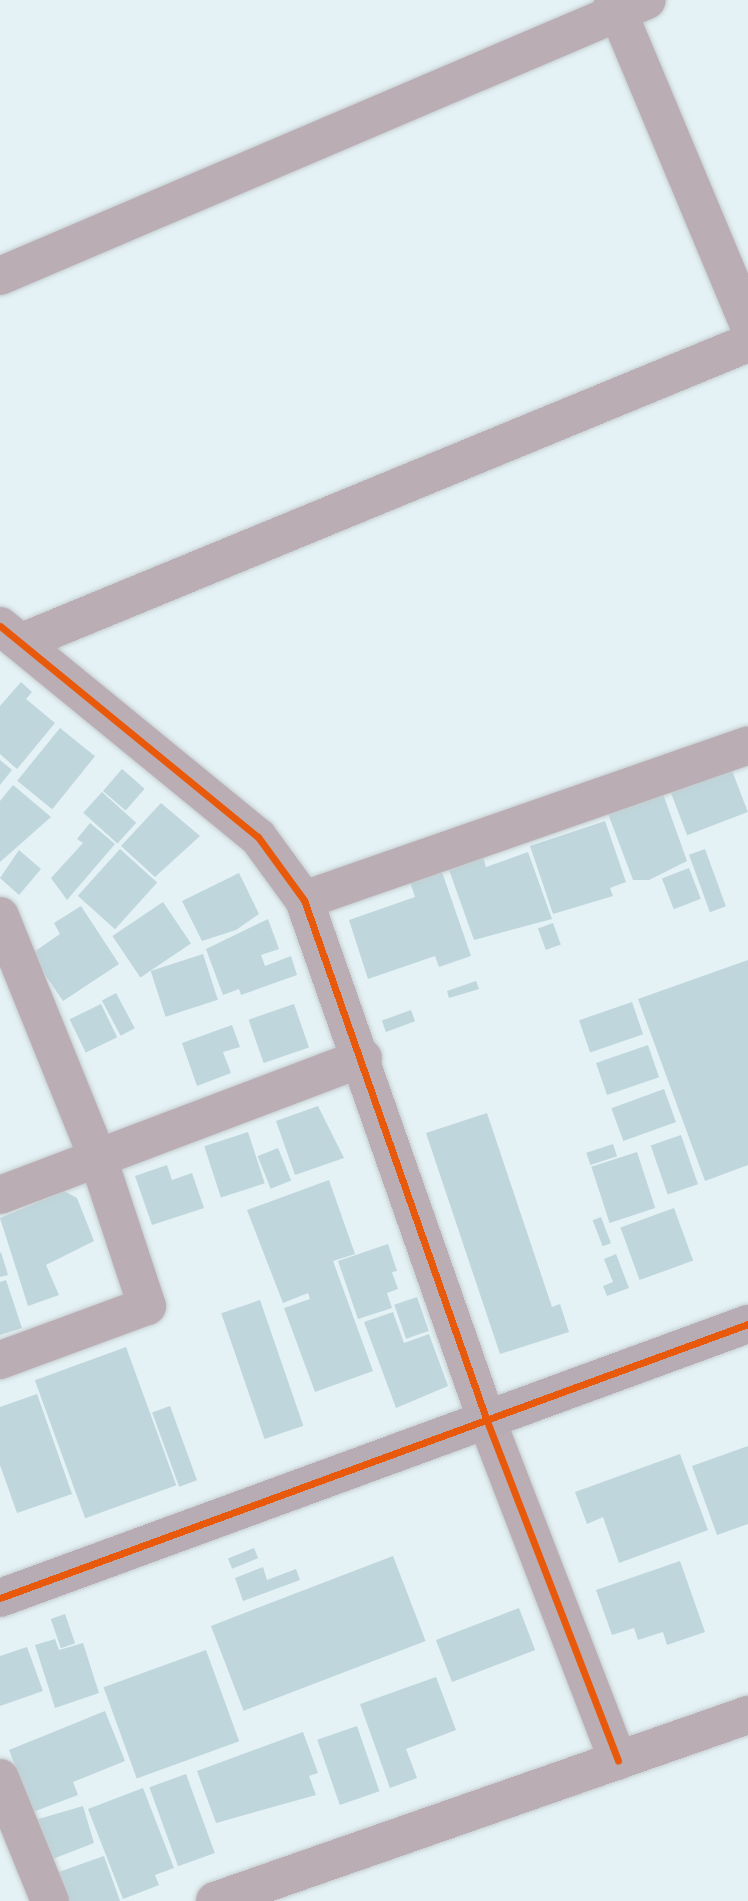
<!DOCTYPE html>
<style>
body{margin:0}
#map{position:relative;width:748px;height:1901px;overflow:hidden;background:#e5f2f5;font-family:Quicksand,sans-serif}
div>[style]{position:absolute}
.building>*{inset:0;background:#bed6dc;transform-origin:0 0}
.roads{filter:drop-shadow(0 0 2px #c5ced1) drop-shadow(0 0 2px #c5ced1)}
.street>*{height:38px;margin:-19px;padding:0 19px;transform-origin:19px;border-radius:19px;background:#baaeb4}
.secondary>*{height:38px;margin:-19px;padding:0 19px;transform-origin:19px;border-radius:19px;background:#b8acb4}
.cycleway>*{height:7px;margin:-3.5px;padding:0 3.5px;transform-origin:3.5px;border-radius:3.5px;background:#e8590c}
span{translate:-50% -50%;white-space:nowrap;text-align:center;line-height:1.15;-webkit-text-stroke:7px #dff5fb;paint-order:stroke}
</style>
<div id="map">
<div class="building">
<i style="clip-path:polygon(21px 682px,32px 692px,26px 699px,55px 723px,17px 769px,0 754px,0 706px)"></i>
<i style="left:60px;top:728px;width:45px;height:68px;rotate:39deg"></i>
<i style="clip-path:polygon(0 760px,12px 770px,0 785px)"></i>
<i style="left:731px;top:768px;width:47px;height:65px;rotate:69deg"></i>
<i style="left:122px;top:769px;width:30px;height:29px;rotate:41deg"></i>
<i style="clip-path:polygon(13px 785px,51px 817px,0 862px,0 801px)"></i>
<i style="clip-path:polygon(662px 791px,687px 861px,649px 880px,633px 880px,607px 811px)"></i>
<i style="left:102px;top:792px;width:46px;height:28px;rotate:42deg"></i>
<i style="clip-path:polygon(161px 803px,200px 836px,155px 877px,121px 846px)"></i>
<i style="clip-path:polygon(605px 821px,626px 882px,610px 888px,613px 896px,553px 914px,530px 846px)"></i>
<i style="clip-path:polygon(90px 823px,115px 844px,67px 900px,51px 878px,83px 843px,77px 839px)"></i>
<i style="left:120px;top:849px;width:50px;height:63px;rotate:42deg"></i>
<i style="left:705px;top:849px;width:61px;height:17px;rotate:70deg"></i>
<i style="clip-path:polygon(19px 850px,41px 869px,19px 895px,0 878px)"></i>
<i style="clip-path:polygon(528px 852px,552px 919px,474px 940px,448px 867px,482px 854px,486px 867px)"></i>
<i style="left:689px;top:868px;width:33px;height:29px;rotate:69deg"></i>
<i style="clip-path:polygon(442px 872px,471px 956px,439px 967px,435px 956px,368px 979px,349px 920px,415px 897px,410px 882px)"></i>
<i style="clip-path:polygon(239px 873px,259px 914px,236px 930px,202px 941px,182px 901px)"></i>
<i style="left:163px;top:902px;width:50px;height:61px;rotate:56deg"></i>
<i style="clip-path:polygon(81px 906px,119px 964px,63px 1001px,31px 954px,60px 934px,54px 923px)"></i>
<i style="clip-path:polygon(268px 919px,279px 949px,261px 955px,265px 966px,291px 956px,297px 975px,241px 995px,239px 989px,223px 995px,206px 949px)"></i>
<i style="left:553px;top:923px;width:23px;height:16px;rotate:70deg"></i>
<i style="left:203px;top:954px;width:48px;height:55px;rotate:72deg"></i>
<i style="clip-path:polygon(748px 960px,748px 1165px,705px 1181px,638px 999px)"></i>
<i style="clip-path:polygon(476px 981px,479px 989px,449px 998px,447px 991px)"></i>
<i style="left:116px;top:993px;width:40px;height:16px;rotate:62deg"></i>
<i style="left:632px;top:1002px;width:34px;height:56px;rotate:71deg"></i>
<i style="left:101px;top:1004px;width:37px;height:35px;rotate:64deg"></i>
<i style="left:294px;top:1004px;width:46px;height:48px;rotate:71deg"></i>
<i style="left:411px;top:1010px;width:12px;height:31px;rotate:70deg"></i>
<i style="clip-path:polygon(232px 1025px,240px 1047px,223px 1052px,231px 1073px,197px 1086px,182px 1043px)"></i>
<i style="left:648px;top:1045px;width:34px;height:55px;rotate:71deg"></i>
<i style="left:664px;top:1089px;width:35px;height:56px;rotate:70deg"></i>
<i style="clip-path:polygon(318px 1106px,344px 1158px,295px 1175px,276px 1121px)"></i>
<i style="clip-path:polygon(487px 1113px,552px 1307px,560px 1304px,569px 1332px,500px 1354px,426px 1133px)"></i>
<i style="left:248px;top:1132px;width:54px;height:46px;rotate:72deg"></i>
<i style="left:681px;top:1135px;width:52px;height:32px;rotate:71deg"></i>
<i style="left:613px;top:1144px;width:13px;height:28px;rotate:72deg"></i>
<i style="left:278px;top:1148px;width:35px;height:22px;rotate:68deg"></i>
<i style="left:637px;top:1152px;width:59px;height:48px;rotate:72deg"></i>
<i style="clip-path:polygon(167px 1165px,172px 1180px,192px 1173px,204px 1208px,152px 1225px,135px 1176px)"></i>
<i style="clip-path:polygon(329px 1180px,355px 1254px,333px 1261px,373px 1371px,315px 1392px,284px 1308px,310px 1299px,308px 1293px,283px 1303px,247px 1210px)"></i>
<i style="clip-path:polygon(64px 1191px,77px 1198px,94px 1241px,46px 1265px,59px 1295px,28px 1306px,0 1218px)"></i>
<i style="left:674px;top:1208px;width:56px;height:57px;rotate:70deg"></i>
<i style="left:601px;top:1217px;width:28px;height:9px;rotate:69deg"></i>
<i style="clip-path:polygon(388px 1244px,397px 1271px,392px 1272px,398px 1289px,387px 1293px,392px 1308px,358px 1319px,338px 1261px)"></i>
<i style="clip-path:polygon(1px 1252px,8px 1275px,0 1277px,0 1253px)"></i>
<i style="clip-path:polygon(616px 1254px,629px 1288px,607px 1296px,603px 1286px,613px 1282px,604px 1259px)"></i>
<i style="clip-path:polygon(6px 1280px,22px 1328px,0 1335px,0 1282px)"></i>
<i style="left:417px;top:1297px;width:36px;height:24px;rotate:71deg"></i>
<i style="left:260px;top:1300px;width:133px;height:41px;rotate:71deg"></i>
<i style="clip-path:polygon(393px 1312px,404px 1343px,429px 1334px,448px 1386px,396px 1408px,364px 1322px)"></i>
<i style="left:126px;top:1347px;width:147px;height:97px;rotate:70deg"></i>
<i style="clip-path:polygon(37px 1394px,72px 1494px,17px 1513px,0 1465px,0 1407px)"></i>
<i style="left:170px;top:1406px;width:79px;height:19px;rotate:70deg"></i>
<i style="clip-path:polygon(748px 1446px,748px 1524px,717px 1535px,692px 1466px)"></i>
<i style="clip-path:polygon(680px 1454px,708px 1530px,619px 1563px,603px 1517px,587px 1524px,575px 1492px)"></i>
<i style="left:254px;top:1548px;width:11px;height:28px;rotate:68deg"></i>
<i style="left:393px;top:1556px;width:91px;height:195px;rotate:69deg"></i>
<i style="clip-path:polygon(680px 1561px,705px 1632px,667px 1645px,663px 1632px,638px 1640px,634px 1628px,612px 1635px,596px 1590px)"></i>
<i style="clip-path:polygon(263px 1567px,267px 1580px,296px 1569px,300px 1580px,243px 1601px,235px 1578px)"></i>
<i style="left:519px;top:1608px;width:45px;height:89px;rotate:69deg"></i>
<i style="left:65px;top:1614px;width:31px;height:15px;rotate:71deg"></i>
<i style="clip-path:polygon(55px 1639px,59px 1650px,83px 1643px,99px 1693px,55px 1708px,35px 1645px)"></i>
<i style="clip-path:polygon(27px 1647px,43px 1691px,0 1706px,0 1656px)"></i>
<i style="left:206px;top:1650px;width:97px;height:109px;rotate:70deg"></i>
<i style="clip-path:polygon(436px 1677px,456px 1730px,406px 1749px,417px 1778px,390px 1788px,360px 1704px)"></i>
<i style="clip-path:polygon(105px 1711px,125px 1761px,73px 1782px,78px 1795px,33px 1812px,9px 1750px)"></i>
<i style="left:357px;top:1726px;width:69px;height:42px;rotate:71deg"></i>
<i style="clip-path:polygon(303px 1732px,318px 1773px,309px 1776px,316px 1795px,216px 1823px,197px 1771px)"></i>
<i style="left:186px;top:1774px;width:84px;height:39px;rotate:70deg"></i>
<i style="clip-path:polygon(143px 1788px,174px 1868px,155px 1875px,159px 1885px,123px 1899px,88px 1809px)"></i>
<i style="clip-path:polygon(83px 1806px,94px 1843px,45px 1862px,35px 1820px)"></i>
<i style="clip-path:polygon(104px 1856px,120px 1901px,68px 1901px,53px 1874px)"></i>
</div>
<div class="roads">
<div class="street">
<i style="left:613px;top:0;width:350px;rotate:67.3deg"></i>
<i style="left:0;top:276px;width:703px;rotate:-23.1deg"></i>
<i style="left:0;top:626px;width:333px;rotate:39.3deg"></i>
<i style="left:258px;top:837px;width:78px;rotate:53.9deg"></i>
<i style="left:304px;top:900px;width:552px;rotate:70.65deg"></i>
<i style="left:487px;top:1421px;width:364px;rotate:68.9deg"></i>
<i style="left:22px;top:642px;width:785px;rotate:-22.38deg"></i>
<i style="left:304px;top:900px;width:470px;rotate:-19.2deg"></i>
<i style="left:0;top:916px;width:261px;rotate:68deg"></i>
<i style="left:98px;top:1158px;width:156px;rotate:71.7deg"></i>
<i style="left:147px;top:1306px;width:157px;rotate:159.8deg"></i>
<i style="left:0;top:1195px;width:388px;rotate:-20.7deg"></i>
<i style="left:0;top:1778px;width:133px;rotate:67.9deg"></i>
<i style="left:215px;top:1901px;width:565px;rotate:-19.24deg"></i>
</div>
<div class="secondary">
<i style="left:0;top:1598px;width:797px;rotate:-20.12deg"></i>
</div>
</div>
<div class="cycleway">
<i style="left:0;top:626px;width:333px;rotate:39.3deg"></i>
<i style="left:258px;top:837px;width:78px;rotate:53.9deg"></i>
<i style="left:304px;top:900px;width:552px;rotate:70.65deg"></i>
<i style="left:487px;top:1421px;width:364px;rotate:68.9deg"></i>
<i style="left:0;top:1598px;width:797px;rotate:-20.12deg"></i>
</div>
</div>
